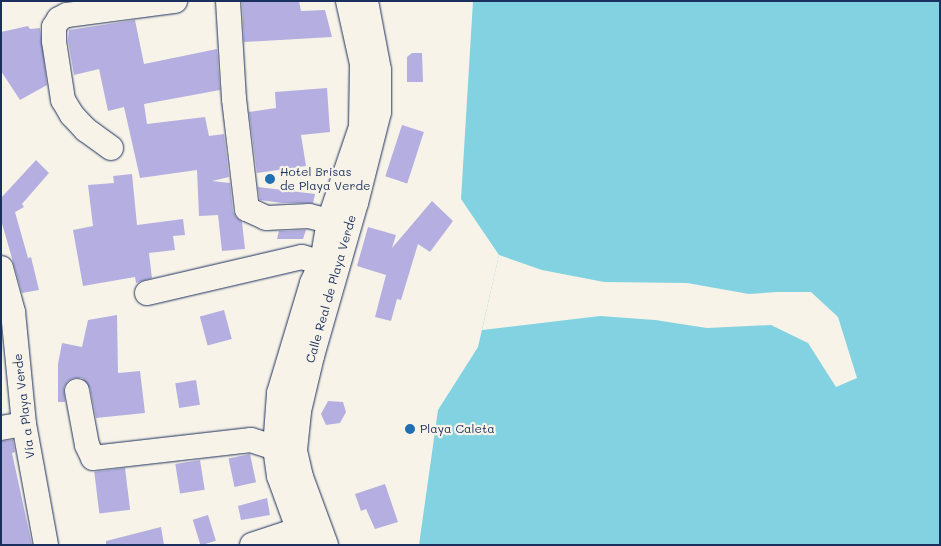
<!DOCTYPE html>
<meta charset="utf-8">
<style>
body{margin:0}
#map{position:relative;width:941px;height:546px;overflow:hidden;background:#f7f3e8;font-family:Mali,sans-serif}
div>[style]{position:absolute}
.water>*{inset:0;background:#83d2e1}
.pier>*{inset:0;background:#f7f3e8}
.building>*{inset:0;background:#b4afe0;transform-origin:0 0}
.roads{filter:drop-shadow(0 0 1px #1b2f5e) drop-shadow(0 0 1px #1b2f5e)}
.minor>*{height:24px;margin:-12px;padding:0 12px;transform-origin:12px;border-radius:12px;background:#f7f3e8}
.dots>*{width:14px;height:14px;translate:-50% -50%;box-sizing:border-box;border:2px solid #f7f3e8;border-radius:50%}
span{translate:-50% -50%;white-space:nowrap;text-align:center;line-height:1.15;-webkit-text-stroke:4.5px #f7f3e8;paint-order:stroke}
.poi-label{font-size:12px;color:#1b2f5e}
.left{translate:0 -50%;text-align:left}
.street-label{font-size:12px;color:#1b2f5e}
.frame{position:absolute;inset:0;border:2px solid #1b2f5e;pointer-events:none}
</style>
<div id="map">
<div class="water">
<i style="clip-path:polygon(473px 1px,940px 1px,940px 545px,419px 545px,438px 410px,478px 347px,499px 255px,461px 199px)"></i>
</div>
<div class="pier">
<i style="clip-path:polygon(499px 255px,542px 270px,604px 282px,687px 283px,749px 294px,777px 292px,811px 292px,838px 317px,857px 378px,836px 387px,808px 343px,771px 325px,707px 328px,655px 320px,600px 316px,482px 330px)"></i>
</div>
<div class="building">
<i style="clip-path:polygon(242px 1px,299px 1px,301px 11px,325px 10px,332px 37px,244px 42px)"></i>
<i style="clip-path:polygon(135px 20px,144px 64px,217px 49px,220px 90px,144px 104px,147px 124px,205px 117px,209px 136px,224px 134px,229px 177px,212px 181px,230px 183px,233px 211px,236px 217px,242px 222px,245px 249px,222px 251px,218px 215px,199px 216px,197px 170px,140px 178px,124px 107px,108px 111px,99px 69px,74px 75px,68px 40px,69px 30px)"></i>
<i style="clip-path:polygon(28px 26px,30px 29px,40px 28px,47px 85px,20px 100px,1px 71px,1px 32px)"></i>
<i style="clip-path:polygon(412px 53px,422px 53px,423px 82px,407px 82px,407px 57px)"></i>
<i style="clip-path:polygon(327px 88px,330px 132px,301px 135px,306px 166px,257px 173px,249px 112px,276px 108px,275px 92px)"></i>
<i style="left:402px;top:125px;width:23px;height:54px;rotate:18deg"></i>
<i style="clip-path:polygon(36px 160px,49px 173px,22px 204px,24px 207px,15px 212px,28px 258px,31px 257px,39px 290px,22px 293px,1px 220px,1px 198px)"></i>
<i style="clip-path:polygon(132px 174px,137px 225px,183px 219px,185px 235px,173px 236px,175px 250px,149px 253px,152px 278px,136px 283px,135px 277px,83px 286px,73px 230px,93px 226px,88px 185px,114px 183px,113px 176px)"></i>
<i style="clip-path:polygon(258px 187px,315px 194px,313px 203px,282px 203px,260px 200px)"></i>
<i style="clip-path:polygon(432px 201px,453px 221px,430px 252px,418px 244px,401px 300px,397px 299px,391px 321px,375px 317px,386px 275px,357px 266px,368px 227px,396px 235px,392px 248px)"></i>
<i style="clip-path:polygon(306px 230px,303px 239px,277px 239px,279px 231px)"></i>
<i style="left:224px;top:310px;width:30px;height:25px;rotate:75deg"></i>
<i style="clip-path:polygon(117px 315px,118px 373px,140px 371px,145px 413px,96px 418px,90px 388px,82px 378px,74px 378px,68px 381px,64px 387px,65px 402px,58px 402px,58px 364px,62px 343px,82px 347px,88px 320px)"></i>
<i style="left:196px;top:380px;width:25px;height:21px;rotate:81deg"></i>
<i style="clip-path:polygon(328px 401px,343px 402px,346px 412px,340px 423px,326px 425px,321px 414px)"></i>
<i style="clip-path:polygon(13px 440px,15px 452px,12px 453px,32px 545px,1px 545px,1px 441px)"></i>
<i style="left:250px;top:454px;width:29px;height:22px;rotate:78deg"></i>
<i style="left:200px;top:460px;width:30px;height:25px;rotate:81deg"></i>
<i style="left:125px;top:468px;width:42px;height:31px;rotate:83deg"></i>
<i style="clip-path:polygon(385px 484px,398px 522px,375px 529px,366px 509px,361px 511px,355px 494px)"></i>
<i style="clip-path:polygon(267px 498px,270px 515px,241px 520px,238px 506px)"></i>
<i style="left:208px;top:515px;width:27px;height:16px;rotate:73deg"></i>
<i style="clip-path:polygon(161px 527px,164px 545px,106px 545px,106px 541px)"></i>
</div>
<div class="roads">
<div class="minor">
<i style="left:228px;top:1px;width:98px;rotate:86.5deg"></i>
<i style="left:234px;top:99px;width:111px;rotate:83.3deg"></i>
<i style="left:247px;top:209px;width:21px;rotate:25deg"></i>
<i style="left:266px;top:218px;width:43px;rotate:-2.7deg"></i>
<i style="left:309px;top:216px;width:21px;rotate:14deg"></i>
<i style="left:111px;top:148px;width:31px;rotate:-144deg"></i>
<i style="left:86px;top:130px;width:21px;rotate:-133deg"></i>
<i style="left:72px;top:115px;width:17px;rotate:-121deg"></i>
<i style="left:63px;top:100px;width:60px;rotate:-98.7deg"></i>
<i style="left:54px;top:41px;width:14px;rotate:-90deg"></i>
<i style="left:54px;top:27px;width:9px;rotate:-58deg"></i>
<i style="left:59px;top:19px;width:9px;rotate:-27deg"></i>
<i style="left:67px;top:15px;width:109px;rotate:-7.4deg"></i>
<i style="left:1px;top:268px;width:46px;rotate:74.7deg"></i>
<i style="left:13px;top:312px;width:113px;rotate:84.4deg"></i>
<i style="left:24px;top:424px;width:123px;rotate:79.7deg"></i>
<i style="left:147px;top:293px;width:159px;rotate:-13.1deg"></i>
<i style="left:302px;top:257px;width:34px;rotate:17deg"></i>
<i style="left:77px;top:391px;width:55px;rotate:79.5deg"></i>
<i style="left:87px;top:445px;width:14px;rotate:65deg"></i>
<i style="left:93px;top:458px;width:159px;rotate:-6.5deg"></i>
<i style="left:251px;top:440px;width:25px;rotate:18deg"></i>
<i style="left:275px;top:448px;width:16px;rotate:7deg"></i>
<i style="left:1px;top:428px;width:23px;rotate:-10deg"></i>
<i style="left:252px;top:545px;width:47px;rotate:-18.4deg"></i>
<i style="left:304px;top:545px;width:73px;rotate:-109.9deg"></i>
<i style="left:279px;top:476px;width:28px;rotate:-98deg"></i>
<i style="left:275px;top:448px;width:55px;rotate:-85.8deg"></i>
<i style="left:279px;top:393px;width:115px;rotate:-73.3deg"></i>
<i style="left:312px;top:283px;width:23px;rotate:-65deg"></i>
<i style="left:322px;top:262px;width:42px;rotate:-80.3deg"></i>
<i style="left:329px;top:221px;width:99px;rotate:-71.2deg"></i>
<i style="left:361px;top:127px;width:63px;rotate:-89.1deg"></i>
<i style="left:362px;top:64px;width:65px;rotate:-102.5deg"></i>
<i style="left:326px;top:545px;width:72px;rotate:-110.2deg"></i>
<i style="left:301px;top:477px;width:28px;rotate:-103deg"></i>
<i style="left:295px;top:450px;width:39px;rotate:-84deg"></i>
<i style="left:299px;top:411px;width:57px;rotate:-76.7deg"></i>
<i style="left:312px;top:356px;width:159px;rotate:-74deg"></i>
<i style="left:356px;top:203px;width:94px;rotate:-75.8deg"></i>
<i style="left:379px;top:112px;width:42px;rotate:-90deg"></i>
<i style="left:379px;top:70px;width:70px;rotate:-100.7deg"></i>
</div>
</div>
<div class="dots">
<i style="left:270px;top:179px;background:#1f6fb2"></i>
<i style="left:410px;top:429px;background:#1f6fb2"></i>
</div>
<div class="poi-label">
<span class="left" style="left:280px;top:179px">Hotel Brisas<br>de Playa Verde</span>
<span class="left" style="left:420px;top:429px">Playa Caleta</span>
</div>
<div class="street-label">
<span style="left:331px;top:289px;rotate:-74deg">Calle Real de Playa Verde</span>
<span style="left:24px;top:406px;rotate:-97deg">Vía a Playa Verde</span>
</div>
<div class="frame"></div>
</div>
